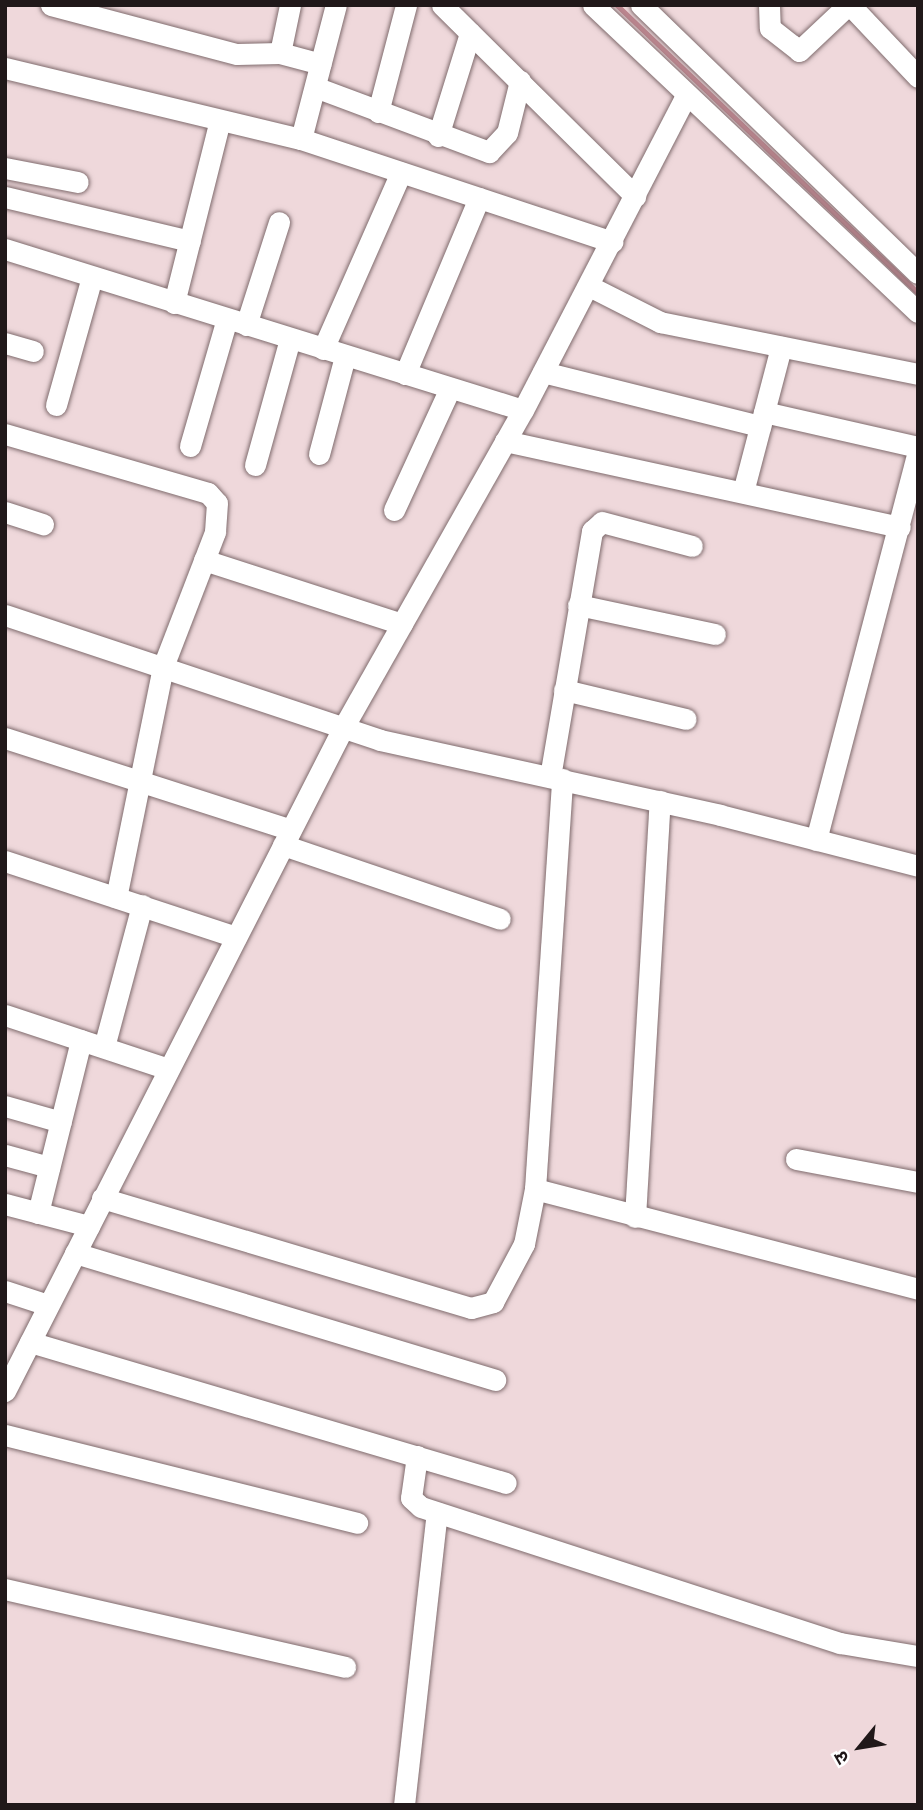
<!DOCTYPE html>
<meta charset="utf-8">
<style>
body{margin:0}
#map{position:relative;width:923px;height:1810px;overflow:hidden;background:#efd8db;font-family:"Varela Round","Noto Sans Devanagari",sans-serif}
div>[style]{position:absolute}
.stream>*{height:4.5px;margin:-2.25px;padding:0 2.25px;transform-origin:2.25px;border-radius:2.25px;background:#bd868f}
.roads{filter:drop-shadow(0 0 2px #7f6b6d) drop-shadow(0 0 2px #7f6b6d)}
.minor>*{height:21px;margin:-10.5px;padding:0 10.5px;transform-origin:10.5px;border-radius:10.5px;background:#fff}
span{translate:-50% -50%;white-space:nowrap;text-align:center;line-height:1.15;-webkit-text-stroke:5px #fff;paint-order:stroke}
.frame{position:absolute;inset:0;border:7px solid #201819;pointer-events:none}
.north{position:absolute;left:825px;top:1712px;width:70px;height:70px;-webkit-text-stroke:5px #fff;paint-order:stroke;rotate:240deg;font-size:19px;font-weight:700;line-height:28px;text-align:center;color:#201819}
.north::after{content:'';display:block;margin:auto;width:24px;height:32px;background:#201819;clip-path:polygon(50% 0,100% 100%,50% 72%,0 100%)}
</style>
<div id="map">
<div class="stream">
<i style="left:617px;top:5px;width:417px;rotate:43.7deg"></i>
</div>
<div class="roads">
<div class="minor">
<i style="left:51px;top:5px;width:192px;rotate:14.8deg"></i>
<i style="left:237px;top:54px;width:43px;rotate:-1.3deg"></i>
<i style="left:280px;top:53px;width:42px;rotate:15deg"></i>
<i style="left:442px;top:5px;width:272px;rotate:44.7deg"></i>
<i style="left:593px;top:5px;width:447px;rotate:43.4deg"></i>
<i style="left:641px;top:5px;width:385px;rotate:44.1deg"></i>
<i style="left:769px;top:5px;width:23px;rotate:88deg"></i>
<i style="left:770px;top:28px;width:37px;rotate:38deg"></i>
<i style="left:799px;top:51px;width:67px;rotate:-43.2deg"></i>
<i style="left:850px;top:5px;width:99px;rotate:46.6deg"></i>
<i style="left:280px;top:53px;width:49px;rotate:-78.2deg"></i>
<i style="left:5px;top:68px;width:304px;rotate:13.5deg"></i>
<i style="left:301px;top:139px;width:328px;rotate:18.3deg"></i>
<i style="left:315px;top:87px;width:186px;rotate:20.5deg"></i>
<i style="left:489px;top:152px;width:26px;rotate:-47deg"></i>
<i style="left:507px;top:133px;width:54px;rotate:-76deg"></i>
<i style="left:378px;top:112px;width:111px;rotate:-75.3deg"></i>
<i style="left:438px;top:136px;width:108px;rotate:-72.7deg"></i>
<i style="left:301px;top:139px;width:138px;rotate:-75.4deg"></i>
<i style="left:5px;top:168px;width:74px;rotate:10.9deg"></i>
<i style="left:5px;top:197px;width:190px;rotate:13.4deg"></i>
<i style="left:5px;top:249px;width:542px;rotate:17.27deg"></i>
<i style="left:589px;top:286px;width:80px;rotate:26.9deg"></i>
<i style="left:660px;top:322px;width:263px;rotate:11.4deg"></i>
<i style="left:174px;top:303px;width:185px;rotate:-75.9deg"></i>
<i style="left:246px;top:325px;width:108px;rotate:-72.2deg"></i>
<i style="left:5px;top:343px;width:29px;rotate:16deg"></i>
<i style="left:323px;top:349px;width:193px;rotate:-66.2deg"></i>
<i style="left:543px;top:372px;width:224px;rotate:14deg"></i>
<i style="left:405px;top:374px;width:191px;rotate:-67.2deg"></i>
<i style="left:56px;top:405px;width:133px;rotate:-74.3deg"></i>
<i style="left:764px;top:412px;width:158px;rotate:12.8deg"></i>
<i style="left:5px;top:434px;width:211px;rotate:16.2deg"></i>
<i style="left:208px;top:493px;width:13px;rotate:48deg"></i>
<i style="left:217px;top:503px;width:29px;rotate:94deg"></i>
<i style="left:215px;top:532px;width:145px;rotate:111.1deg"></i>
<i style="left:163px;top:667px;width:235px;rotate:101.5deg"></i>
<i style="left:505px;top:441px;width:404px;rotate:12.3deg"></i>
<i style="left:190px;top:446px;width:132px;rotate:-73.8deg"></i>
<i style="left:319px;top:454px;width:101px;rotate:-75.1deg"></i>
<i style="left:255px;top:465px;width:131px;rotate:-74.5deg"></i>
<i style="left:743px;top:492px;width:150px;rotate:-75.3deg"></i>
<i style="left:394px;top:510px;width:134px;rotate:-65.3deg"></i>
<i style="left:5px;top:512px;width:40px;rotate:18deg"></i>
<i style="left:204px;top:560px;width:208px;rotate:17.9deg"></i>
<i style="left:578px;top:605px;width:140px;rotate:12deg"></i>
<i style="left:5px;top:615px;width:395px;rotate:18.4deg"></i>
<i style="left:380px;top:740px;width:348px;rotate:12.4deg"></i>
<i style="left:720px;top:815px;width:204px;rotate:14.4deg"></i>
<i style="left:564px;top:690px;width:125px;rotate:13.4deg"></i>
<i style="left:5px;top:738px;width:300px;rotate:17.8deg"></i>
<i style="left:550px;top:777px;width:250px;rotate:-80.3deg"></i>
<i style="left:592px;top:531px;width:13px;rotate:-42deg"></i>
<i style="left:602px;top:522px;width:93px;rotate:14.9deg"></i>
<i style="left:816px;top:840px;width:402px;rotate:-75.3deg"></i>
<i style="left:283px;top:845px;width:229px;rotate:18.8deg"></i>
<i style="left:5px;top:861px;width:243px;rotate:18.2deg"></i>
<i style="left:5px;top:1015px;width:172px;rotate:18.3deg"></i>
<i style="left:104px;top:1047px;width:147px;rotate:-75deg"></i>
<i style="left:5px;top:1106px;width:58px;rotate:15.9deg"></i>
<i style="left:5px;top:1155px;width:46px;rotate:15.3deg"></i>
<i style="left:796px;top:1159px;width:124px;rotate:10.7deg"></i>
<i style="left:535px;top:1189px;width:396px;rotate:14.6deg"></i>
<i style="left:102px;top:1198px;width:385px;rotate:16.6deg"></i>
<i style="left:471px;top:1308px;width:23px;rotate:-15deg"></i>
<i style="left:493px;top:1302px;width:66px;rotate:-61.9deg"></i>
<i style="left:524px;top:1244px;width:56px;rotate:-78.7deg"></i>
<i style="left:535px;top:1189px;width:411px;rotate:-86.2deg"></i>
<i style="left:5px;top:1204px;width:87px;rotate:14.7deg"></i>
<i style="left:38px;top:1213px;width:178px;rotate:-76deg"></i>
<i style="left:635px;top:1217px;width:417px;rotate:-86.6deg"></i>
<i style="left:75px;top:1253px;width:439px;rotate:16.8deg"></i>
<i style="left:5px;top:1291px;width:45px;rotate:18deg"></i>
<i style="left:30px;top:1342px;width:496px;rotate:16.5deg"></i>
<i style="left:5px;top:1391px;width:744px;rotate:-62.99deg"></i>
<i style="left:343px;top:728px;width:365px;rotate:-60.5deg"></i>
<i style="left:523px;top:410px;width:355px;rotate:-62.6deg"></i>
<i style="left:5px;top:1435px;width:363px;rotate:14deg"></i>
<i style="left:417px;top:1456px;width:42px;rotate:98.1deg"></i>
<i style="left:411px;top:1498px;width:13px;rotate:42deg"></i>
<i style="left:421px;top:1507px;width:441px;rotate:18deg"></i>
<i style="left:840px;top:1643px;width:79px;rotate:9.5deg"></i>
<i style="left:5px;top:1589px;width:349px;rotate:12.9deg"></i>
<i style="left:404px;top:1805px;width:294px;rotate:-83.6deg"></i>
</div>
</div>
<div class="frame"></div>
<div class="north">उ</div>
</div>
